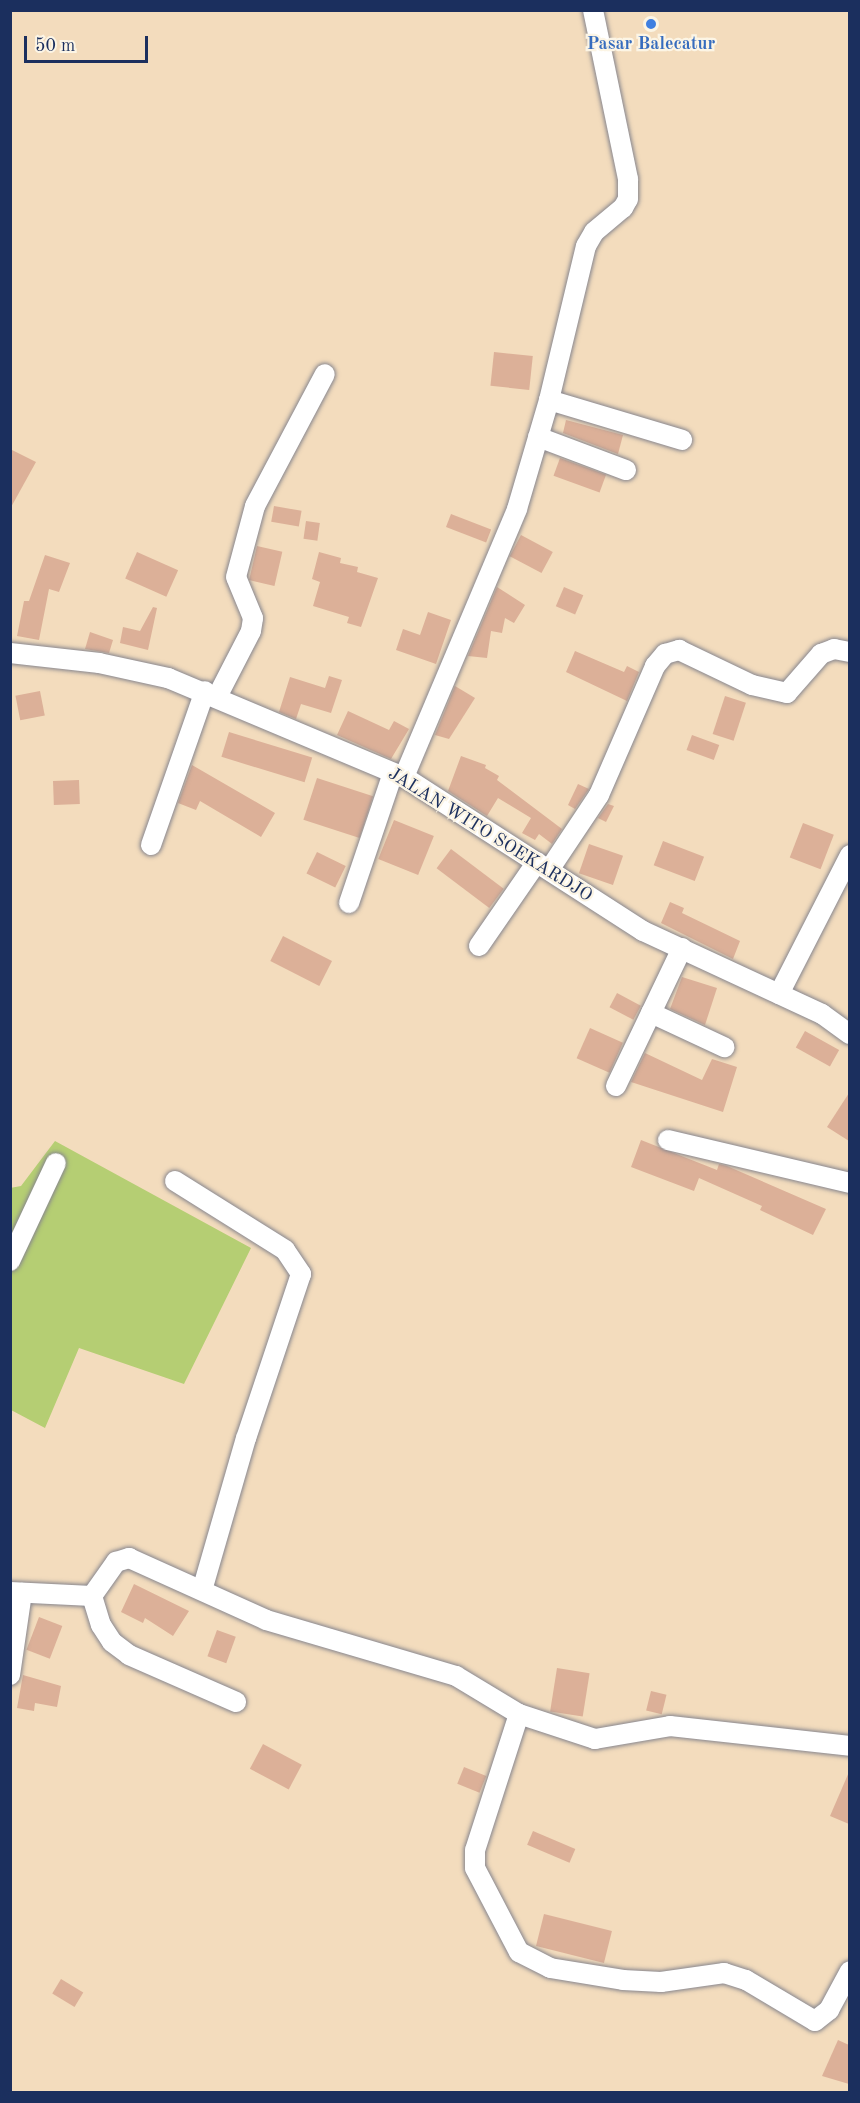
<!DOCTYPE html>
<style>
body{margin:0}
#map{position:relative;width:860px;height:2103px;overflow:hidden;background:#f3dcbd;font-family:"Old Standard TT",serif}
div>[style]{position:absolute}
.green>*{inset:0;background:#b5ce73}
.building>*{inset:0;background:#dcb098;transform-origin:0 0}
.roads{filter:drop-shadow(0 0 2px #87868e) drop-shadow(0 0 2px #87868e)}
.street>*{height:20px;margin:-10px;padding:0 10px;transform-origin:10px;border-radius:10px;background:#fff}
.dots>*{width:16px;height:16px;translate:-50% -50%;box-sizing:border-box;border:3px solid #fcf5e5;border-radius:50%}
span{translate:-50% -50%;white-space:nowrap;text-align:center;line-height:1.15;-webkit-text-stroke:4.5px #fcf5e5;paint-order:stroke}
.shop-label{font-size:18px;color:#366cbe;font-weight:700}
.street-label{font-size:18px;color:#1b2f5e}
.frame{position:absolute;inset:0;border:12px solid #1b2f5e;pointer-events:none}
.scale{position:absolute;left:24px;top:36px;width:124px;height:27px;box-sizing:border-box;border:3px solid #1b2f5e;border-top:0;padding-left:8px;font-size:18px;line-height:21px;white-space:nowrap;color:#1b2f5e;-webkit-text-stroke:4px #fcf5e5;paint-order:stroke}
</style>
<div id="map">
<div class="green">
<i style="clip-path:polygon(55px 1141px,251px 1248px,184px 1384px,79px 1348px,45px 1428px,11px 1410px,10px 1188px,21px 1186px)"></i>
</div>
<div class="building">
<i style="left:494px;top:352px;width:39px;height:34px;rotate:6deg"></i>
<i style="clip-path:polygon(566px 420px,623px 435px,618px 454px,563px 433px)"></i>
<i style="clip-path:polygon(10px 449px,36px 462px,10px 509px)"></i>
<i style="left:560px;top:458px;width:49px;height:19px;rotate:20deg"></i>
<i style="left:274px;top:506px;width:28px;height:16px;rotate:10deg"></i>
<i style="left:451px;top:514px;width:43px;height:14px;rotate:21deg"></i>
<i style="left:306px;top:521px;width:14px;height:18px;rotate:8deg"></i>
<i style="left:521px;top:535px;width:36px;height:24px;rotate:28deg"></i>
<i style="left:257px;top:546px;width:26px;height:35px;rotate:13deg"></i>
<i style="left:137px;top:552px;width:45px;height:29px;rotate:24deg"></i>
<i style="clip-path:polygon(319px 552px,341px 558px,340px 563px,358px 567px,357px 572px,378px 578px,361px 627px,347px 623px,349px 617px,313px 606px,320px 582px,312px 579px)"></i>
<i style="clip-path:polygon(45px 555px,70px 563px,59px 592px,49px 589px,39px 640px,17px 636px,24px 601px,29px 601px)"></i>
<i style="clip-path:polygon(497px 587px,525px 605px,514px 623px,505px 618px,502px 633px,491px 631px,487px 658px,468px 656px)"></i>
<i style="left:564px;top:587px;width:21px;height:21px;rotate:23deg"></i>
<i style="clip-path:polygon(153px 607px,157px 608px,148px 650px,120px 643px,123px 627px,140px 631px)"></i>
<i style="clip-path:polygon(428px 612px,451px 620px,436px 664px,396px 650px,403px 629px,420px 635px)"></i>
<i style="clip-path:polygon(90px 632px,113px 640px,109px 653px,85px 649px)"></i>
<i style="clip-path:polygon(575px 651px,624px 672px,627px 666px,639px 672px,627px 701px,566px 672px)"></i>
<i style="clip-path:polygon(329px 676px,342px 680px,331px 713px,301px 704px,296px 719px,279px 712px,290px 677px,325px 688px)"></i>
<i style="clip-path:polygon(455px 686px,475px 698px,449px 739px,435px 735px)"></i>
<i style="left:40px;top:691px;width:25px;height:25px;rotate:79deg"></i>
<i style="left:725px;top:696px;width:22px;height:40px;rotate:18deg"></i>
<i style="clip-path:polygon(348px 711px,389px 730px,394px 721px,409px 729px,391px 759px,337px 735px)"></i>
<i style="left:229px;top:732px;width:87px;height:26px;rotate:17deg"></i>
<i style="left:692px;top:735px;width:29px;height:16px;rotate:20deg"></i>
<i style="clip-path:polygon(461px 756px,486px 765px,485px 768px,499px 776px,497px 780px,562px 829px,552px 844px,539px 834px,535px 840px,522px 833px,531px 818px,498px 798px,487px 816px,448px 791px)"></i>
<i style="clip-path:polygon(192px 765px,275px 813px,261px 837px,200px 801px,196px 810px,178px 803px)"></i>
<i style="left:317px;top:778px;width:59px;height:44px;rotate:18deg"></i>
<i style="left:79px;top:780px;width:24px;height:26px;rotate:88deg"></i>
<i style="clip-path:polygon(578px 784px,589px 789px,575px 809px,568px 805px)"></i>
<i style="clip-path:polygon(608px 804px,614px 806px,606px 822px,598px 818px)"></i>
<i style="left:394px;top:820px;width:43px;height:42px;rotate:22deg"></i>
<i style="left:803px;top:823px;width:33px;height:37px;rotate:21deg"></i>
<i style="left:663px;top:841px;width:44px;height:26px;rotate:21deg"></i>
<i style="left:589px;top:844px;width:36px;height:31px;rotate:19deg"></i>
<i style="left:451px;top:849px;width:66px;height:24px;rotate:37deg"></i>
<i style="left:317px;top:852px;width:32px;height:24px;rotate:26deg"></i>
<i style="clip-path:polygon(670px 902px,684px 908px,682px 913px,740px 941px,733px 959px,661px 923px)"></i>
<i style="left:283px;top:936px;width:55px;height:28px;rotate:27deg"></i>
<i style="clip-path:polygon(682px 977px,717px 988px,705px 1025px,670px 1009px)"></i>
<i style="left:617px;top:993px;width:27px;height:16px;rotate:28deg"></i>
<i style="left:590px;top:1028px;width:36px;height:33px;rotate:24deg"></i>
<i style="left:805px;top:1031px;width:39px;height:19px;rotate:29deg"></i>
<i style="clip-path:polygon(645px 1053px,702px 1080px,712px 1059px,737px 1067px,723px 1112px,631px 1082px)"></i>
<i style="clip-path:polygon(849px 1093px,849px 1141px,827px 1127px)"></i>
<i style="clip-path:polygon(641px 1140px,717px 1170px,719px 1164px,727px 1166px,826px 1209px,813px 1235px,760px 1210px,762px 1206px,699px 1178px,694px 1191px,631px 1167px)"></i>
<i style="clip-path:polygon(134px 1584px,189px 1611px,173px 1636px,145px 1618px,143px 1623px,121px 1612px)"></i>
<i style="left:39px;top:1617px;width:25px;height:35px;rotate:21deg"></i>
<i style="left:217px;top:1630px;width:20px;height:28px;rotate:20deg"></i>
<i style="left:557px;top:1668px;width:33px;height:44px;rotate:9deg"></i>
<i style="clip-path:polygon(23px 1675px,61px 1686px,57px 1707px,35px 1703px,34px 1711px,17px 1708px)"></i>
<i style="left:651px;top:1691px;width:16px;height:20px;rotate:14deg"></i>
<i style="left:263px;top:1744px;width:44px;height:28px;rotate:28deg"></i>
<i style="left:464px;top:1767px;width:24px;height:18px;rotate:22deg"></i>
<i style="clip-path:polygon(849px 1772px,849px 1824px,830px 1816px)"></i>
<i style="left:533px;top:1831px;width:46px;height:15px;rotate:23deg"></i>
<i style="left:544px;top:1914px;width:70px;height:33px;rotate:14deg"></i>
<i style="left:61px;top:1979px;width:26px;height:17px;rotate:31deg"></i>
<i style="clip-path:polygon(838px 2040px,849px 2045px,849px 2084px,822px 2076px)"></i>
</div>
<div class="roads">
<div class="street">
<i style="left:549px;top:400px;width:139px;rotate:16.7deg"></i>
<i style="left:538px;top:437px;width:94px;rotate:20.6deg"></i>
<i style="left:10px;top:653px;width:90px;rotate:6.4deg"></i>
<i style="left:99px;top:663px;width:71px;rotate:12.3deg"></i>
<i style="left:168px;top:678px;width:256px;rotate:22.8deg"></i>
<i style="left:404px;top:777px;width:284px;rotate:32.8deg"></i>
<i style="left:643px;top:931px;width:197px;rotate:24.9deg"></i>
<i style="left:822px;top:1014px;width:34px;rotate:36deg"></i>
<i style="left:217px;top:697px;width:74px;rotate:-62.7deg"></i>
<i style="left:251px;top:631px;width:13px;rotate:-81deg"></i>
<i style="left:253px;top:618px;width:44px;rotate:-112.5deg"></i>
<i style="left:236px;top:577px;width:73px;rotate:-75deg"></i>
<i style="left:255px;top:506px;width:149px;rotate:-62.1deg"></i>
<i style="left:404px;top:777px;width:291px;rotate:-67.1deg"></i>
<i style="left:517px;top:509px;width:114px;rotate:-73.6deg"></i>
<i style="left:549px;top:400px;width:158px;rotate:-76.5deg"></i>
<i style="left:586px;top:246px;width:16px;rotate:-60deg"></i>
<i style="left:594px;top:232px;width:38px;rotate:-40deg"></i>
<i style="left:623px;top:208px;width:10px;rotate:-61deg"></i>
<i style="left:628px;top:199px;width:20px;rotate:-90deg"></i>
<i style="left:628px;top:179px;width:173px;rotate:-101.7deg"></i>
<i style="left:151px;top:845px;width:163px;rotate:-70.7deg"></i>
<i style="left:549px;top:870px;width:90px;rotate:-56.3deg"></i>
<i style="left:599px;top:795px;width:141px;rotate:-66.5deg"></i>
<i style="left:655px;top:666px;width:16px;rotate:-50deg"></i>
<i style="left:665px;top:654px;width:15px;rotate:-16deg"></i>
<i style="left:679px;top:650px;width:81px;rotate:25.6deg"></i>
<i style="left:752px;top:685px;width:36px;rotate:13deg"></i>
<i style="left:787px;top:693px;width:52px;rotate:-48.9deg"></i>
<i style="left:821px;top:654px;width:14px;rotate:-21deg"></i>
<i style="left:834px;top:649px;width:16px;rotate:11deg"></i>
<i style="left:349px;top:903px;width:137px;rotate:-71.3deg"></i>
<i style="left:479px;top:946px;width:102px;rotate:-55.4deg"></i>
<i style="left:779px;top:994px;width:156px;rotate:-62.9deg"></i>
<i style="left:651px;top:1013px;width:81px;rotate:25deg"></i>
<i style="left:616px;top:1086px;width:153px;rotate:-64.4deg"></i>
<i style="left:668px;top:1140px;width:187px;rotate:13.3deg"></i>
<i style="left:175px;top:1181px;width:130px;rotate:32.1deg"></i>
<i style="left:285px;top:1250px;width:29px;rotate:56deg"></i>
<i style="left:301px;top:1274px;width:173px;rotate:108.5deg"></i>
<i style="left:246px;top:1438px;width:158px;rotate:106.1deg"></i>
<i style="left:10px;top:1261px;width:108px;rotate:-64.9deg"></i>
<i style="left:10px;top:1592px;width:82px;rotate:2.8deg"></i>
<i style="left:92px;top:1596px;width:30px;rotate:73deg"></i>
<i style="left:101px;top:1625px;width:20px;rotate:57deg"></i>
<i style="left:112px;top:1642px;width:21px;rotate:37deg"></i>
<i style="left:129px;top:1655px;width:117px;rotate:23.7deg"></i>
<i style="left:92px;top:1596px;width:42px;rotate:-54.8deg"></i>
<i style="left:116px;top:1562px;width:14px;rotate:-17deg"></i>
<i style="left:129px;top:1558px;width:150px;rotate:24.3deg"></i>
<i style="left:266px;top:1620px;width:198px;rotate:16.4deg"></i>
<i style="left:456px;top:1676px;width:74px;rotate:31.1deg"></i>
<i style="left:519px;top:1714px;width:80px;rotate:18.2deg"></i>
<i style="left:595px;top:1739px;width:76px;rotate:-9.8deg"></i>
<i style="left:670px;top:1726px;width:181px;rotate:6.3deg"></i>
<i style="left:10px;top:1675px;width:83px;rotate:-81.7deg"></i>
<i style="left:519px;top:1714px;width:143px;rotate:107.9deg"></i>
<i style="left:475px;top:1850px;width:18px;rotate:90deg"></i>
<i style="left:475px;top:1868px;width:95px;rotate:62.4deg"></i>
<i style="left:519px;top:1952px;width:35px;rotate:27deg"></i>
<i style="left:550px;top:1968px;width:74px;rotate:9.3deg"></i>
<i style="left:623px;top:1980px;width:38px;rotate:3deg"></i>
<i style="left:661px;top:1982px;width:64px;rotate:-8.1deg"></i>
<i style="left:724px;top:1973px;width:23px;rotate:18deg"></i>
<i style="left:746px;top:1980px;width:80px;rotate:30.7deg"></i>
<i style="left:815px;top:2021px;width:18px;rotate:-38deg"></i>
<i style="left:829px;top:2010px;width:44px;rotate:-61.7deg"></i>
</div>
</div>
<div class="dots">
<i style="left:651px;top:24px;background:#3f7fe0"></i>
</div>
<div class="shop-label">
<span style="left:651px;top:44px">Pasar Balecatur</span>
</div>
<div class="street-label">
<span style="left:490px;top:835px;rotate:32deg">JALAN WITO SOEKARDJO</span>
</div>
<div class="frame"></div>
<div class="scale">50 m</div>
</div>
